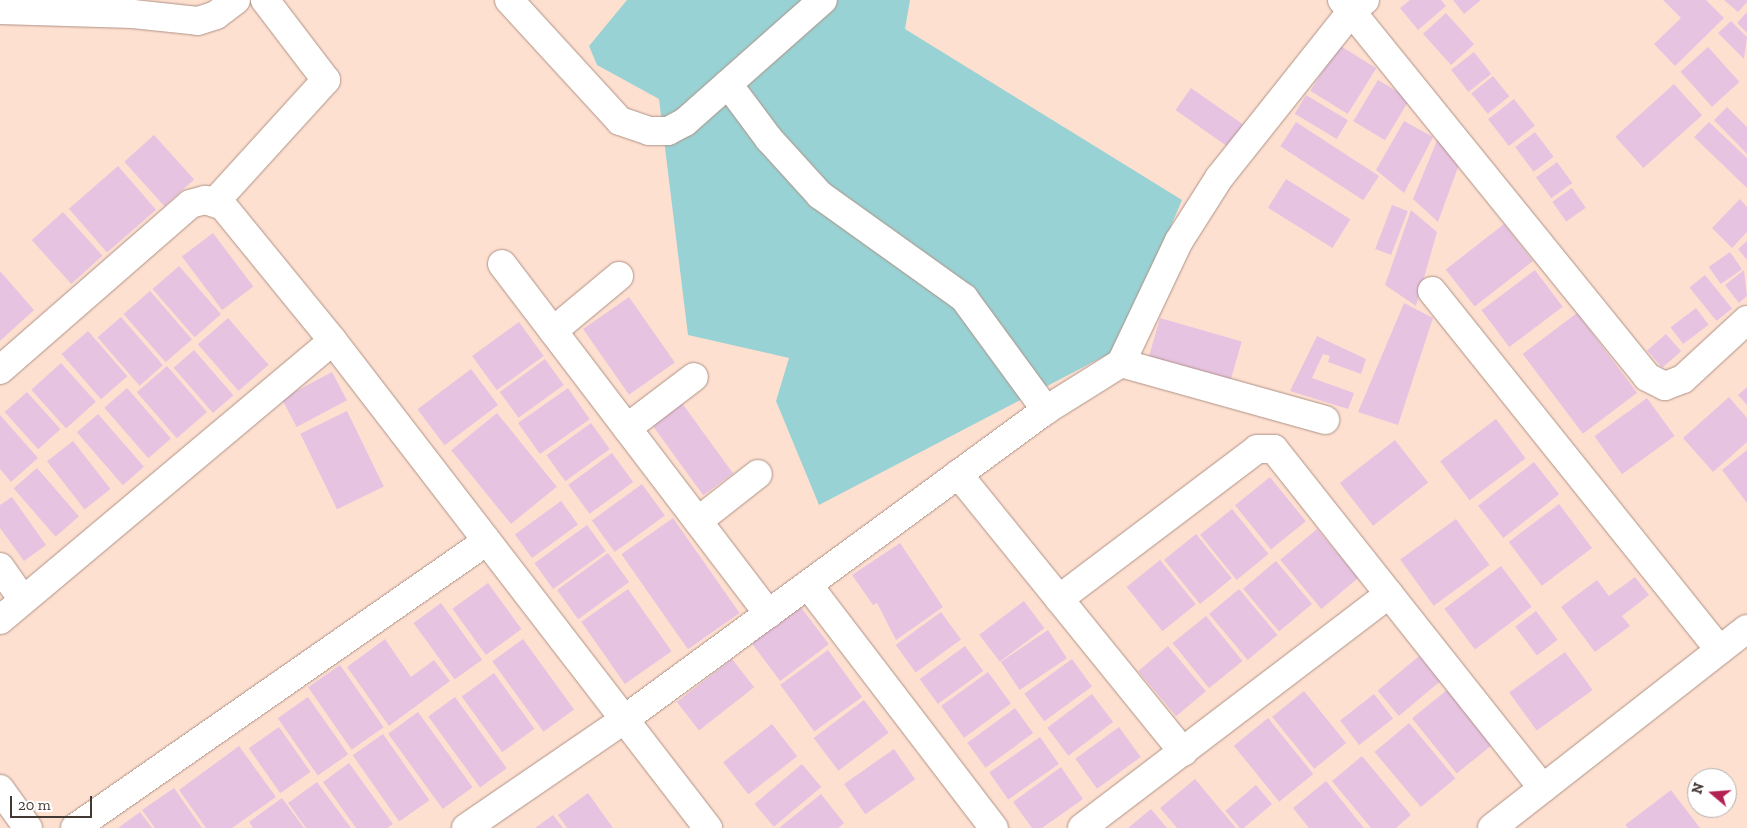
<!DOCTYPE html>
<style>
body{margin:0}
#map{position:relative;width:1747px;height:828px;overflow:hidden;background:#fee0d1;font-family:"Zilla Slab",serif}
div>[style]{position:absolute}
.water>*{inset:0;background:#99d2d4}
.building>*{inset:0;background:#e7c3e2;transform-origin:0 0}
.roads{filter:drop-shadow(0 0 1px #ae9285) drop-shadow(0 0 1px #ae9285)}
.minor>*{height:28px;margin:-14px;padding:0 14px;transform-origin:14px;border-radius:14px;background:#fff}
span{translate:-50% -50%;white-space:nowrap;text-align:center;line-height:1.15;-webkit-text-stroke:4px #fff;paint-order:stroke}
.north{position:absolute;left:1687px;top:768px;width:50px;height:50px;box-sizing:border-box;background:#fff;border:1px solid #b4afad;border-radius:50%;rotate:288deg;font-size:14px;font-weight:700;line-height:20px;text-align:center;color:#443833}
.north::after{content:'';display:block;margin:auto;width:18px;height:22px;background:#b22151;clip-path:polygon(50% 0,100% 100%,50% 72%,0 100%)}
.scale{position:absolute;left:10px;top:796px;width:82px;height:22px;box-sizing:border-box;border:2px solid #443833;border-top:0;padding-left:6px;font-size:15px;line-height:18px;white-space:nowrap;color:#443833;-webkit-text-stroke:4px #fff;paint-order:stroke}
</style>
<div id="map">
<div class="water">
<i style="clip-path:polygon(627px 0,910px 0,905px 29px,1182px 200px,1118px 349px,819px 505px,776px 401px,789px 358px,688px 335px,659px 99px,597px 65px,589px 46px)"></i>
</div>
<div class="building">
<i style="clip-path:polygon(1410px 0,1441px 0,1446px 6px,1418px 30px,1400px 8px)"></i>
<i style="clip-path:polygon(1453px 0,1481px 0,1464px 14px)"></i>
<i style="clip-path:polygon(1663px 0,1706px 0,1724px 18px,1675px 66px,1654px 44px,1681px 18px)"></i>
<i style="clip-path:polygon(1724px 0,1747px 0,1747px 2px,1738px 12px)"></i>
<i style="clip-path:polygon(1747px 12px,1747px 33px,1737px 23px)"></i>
<i style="left:1446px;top:13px;width:42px;height:31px;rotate:48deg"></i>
<i style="clip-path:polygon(1731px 21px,1747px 37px,1744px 59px,1718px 33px)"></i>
<i style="left:1339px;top:45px;width:44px;height:54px;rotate:32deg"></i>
<i style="left:1708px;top:47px;width:47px;height:37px;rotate:48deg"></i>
<i style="left:1474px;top:52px;width:28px;height:29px;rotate:52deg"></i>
<i style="left:1493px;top:76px;width:26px;height:28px;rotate:51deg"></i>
<i style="left:1378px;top:80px;width:37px;height:48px;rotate:31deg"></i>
<i style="left:1674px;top:84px;width:42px;height:79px;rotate:48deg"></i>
<i style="left:1191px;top:88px;width:72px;height:27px;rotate:35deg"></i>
<i style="left:1306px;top:95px;width:49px;height:22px;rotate:31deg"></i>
<i style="left:1514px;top:99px;width:34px;height:33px;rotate:52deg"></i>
<i style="clip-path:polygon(1727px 107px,1747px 127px,1747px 154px,1714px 120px)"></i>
<i style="clip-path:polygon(1404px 121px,1433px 137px,1404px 193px,1376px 170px)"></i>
<i style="left:1296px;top:122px;width:99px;height:29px;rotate:33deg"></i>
<i style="clip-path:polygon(1709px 122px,1747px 158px,1747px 188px,1694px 137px)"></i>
<i style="left:1535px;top:132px;width:31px;height:25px;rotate:53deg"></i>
<i style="left:154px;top:135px;width:60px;height:40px;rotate:48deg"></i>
<i style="clip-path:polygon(1438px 138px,1464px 151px,1438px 222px,1413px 199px)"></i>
<i style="left:1557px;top:162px;width:26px;height:26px;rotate:54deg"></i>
<i style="left:118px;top:166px;width:58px;height:65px;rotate:49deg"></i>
<i style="left:1286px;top:179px;width:76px;height:34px;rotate:32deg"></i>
<i style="left:1572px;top:188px;width:24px;height:24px;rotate:55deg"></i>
<i style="clip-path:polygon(1740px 199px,1747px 207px,1747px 232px,1732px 248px,1712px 228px)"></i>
<i style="left:1392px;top:205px;width:17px;height:47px;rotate:21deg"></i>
<i style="clip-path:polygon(1411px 210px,1437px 232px,1416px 306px,1385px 285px)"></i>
<i style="left:63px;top:212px;width:59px;height:42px;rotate:48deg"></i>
<i style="left:1504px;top:224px;width:47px;height:74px;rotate:52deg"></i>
<i style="left:213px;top:233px;width:67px;height:39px;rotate:53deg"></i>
<i style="clip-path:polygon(1747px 241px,1747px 260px,1738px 249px)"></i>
<i style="left:1730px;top:252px;width:21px;height:26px;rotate:55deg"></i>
<i style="left:179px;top:266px;width:64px;height:35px;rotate:49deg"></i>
<i style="left:1535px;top:270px;width:46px;height:67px;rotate:53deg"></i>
<i style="clip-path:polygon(1744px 270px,1747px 296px,1739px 303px,1725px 285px)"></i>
<i style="clip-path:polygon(0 271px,34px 310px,0 341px)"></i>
<i style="left:1705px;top:275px;width:43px;height:20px;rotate:51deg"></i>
<i style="left:150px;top:291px;width:64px;height:35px;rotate:49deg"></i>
<i style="left:629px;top:297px;width:80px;height:56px;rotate:55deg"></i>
<i style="clip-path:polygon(1404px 303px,1433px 318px,1398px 425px,1358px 412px)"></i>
<i style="left:1696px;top:308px;width:21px;height:32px;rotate:53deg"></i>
<i style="left:1577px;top:313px;width:100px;height:68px;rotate:53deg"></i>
<i style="left:121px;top:317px;width:64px;height:31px;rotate:49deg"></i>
<i style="left:228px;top:318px;width:62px;height:40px;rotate:49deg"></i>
<i style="left:1160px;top:318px;width:85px;height:45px;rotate:16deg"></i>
<i style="left:519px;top:322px;width:42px;height:58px;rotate:54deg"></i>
<i style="left:88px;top:331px;width:60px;height:35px;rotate:49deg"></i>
<i style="left:1666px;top:334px;width:23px;height:25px;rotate:49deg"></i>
<i style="clip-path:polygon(1317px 336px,1366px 359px,1361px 374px,1328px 362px,1330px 356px,1323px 354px,1312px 378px,1354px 393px,1348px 409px,1290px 391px)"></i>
<i style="left:194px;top:350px;width:60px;height:27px;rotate:49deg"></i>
<i style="left:545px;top:359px;width:32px;height:56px;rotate:54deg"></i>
<i style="left:61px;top:363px;width:52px;height:40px;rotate:48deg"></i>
<i style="left:167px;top:366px;width:61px;height:40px;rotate:49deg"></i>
<i style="left:471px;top:369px;width:45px;height:67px;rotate:53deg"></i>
<i style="left:332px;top:372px;width:32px;height:57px;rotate:62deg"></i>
<i style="clip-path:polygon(1747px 387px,1747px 405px,1738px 395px)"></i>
<i style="left:127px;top:388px;width:67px;height:30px;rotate:49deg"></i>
<i style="left:568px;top:388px;width:38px;height:61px;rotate:55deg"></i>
<i style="left:27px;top:392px;width:50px;height:30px;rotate:48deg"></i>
<i style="clip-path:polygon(1729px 397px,1747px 418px,1747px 442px,1713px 472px,1683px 438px)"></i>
<i style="left:1647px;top:398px;width:47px;height:65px;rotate:54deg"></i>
<i style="left:682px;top:403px;width:87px;height:37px;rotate:54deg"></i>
<i style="left:347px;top:411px;width:84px;height:52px;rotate:64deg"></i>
<i style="left:497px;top:413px;width:95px;height:59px;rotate:51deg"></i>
<i style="left:98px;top:414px;width:70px;height:28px;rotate:49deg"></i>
<i style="clip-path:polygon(0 415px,38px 458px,11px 482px,0 469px)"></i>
<i style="left:1496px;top:419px;width:49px;height:70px;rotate:53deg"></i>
<i style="left:591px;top:423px;width:32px;height:55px;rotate:54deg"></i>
<i style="left:1395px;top:440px;width:54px;height:70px;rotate:52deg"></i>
<i style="left:73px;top:441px;width:61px;height:33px;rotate:52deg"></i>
<i style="clip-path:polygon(1747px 450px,1747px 503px,1722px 470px)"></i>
<i style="left:612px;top:453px;width:36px;height:54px;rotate:54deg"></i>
<i style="left:1534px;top:462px;width:41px;height:71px;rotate:52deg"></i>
<i style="left:37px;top:468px;width:64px;height:31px;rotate:49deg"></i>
<i style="left:1270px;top:477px;width:57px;height:45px;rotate:51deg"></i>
<i style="left:642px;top:484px;width:39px;height:62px;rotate:54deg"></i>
<i style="clip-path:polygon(12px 497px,46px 545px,24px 561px,0 528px,0 505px)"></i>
<i style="left:561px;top:501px;width:29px;height:57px;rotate:54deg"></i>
<i style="left:1559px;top:504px;width:55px;height:63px;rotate:53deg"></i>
<i style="left:1232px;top:509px;width:58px;height:41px;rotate:51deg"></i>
<i style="left:673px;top:518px;width:116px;height:63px;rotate:55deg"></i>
<i style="left:1456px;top:519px;width:57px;height:69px;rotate:54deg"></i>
<i style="left:587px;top:525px;width:32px;height:65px;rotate:54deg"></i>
<i style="left:1317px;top:529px;width:64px;height:48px;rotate:50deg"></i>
<i style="left:1196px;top:534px;width:57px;height:41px;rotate:51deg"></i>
<i style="clip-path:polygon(900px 543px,943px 607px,896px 640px,877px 603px,873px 605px,852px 575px)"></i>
<i style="left:608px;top:553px;width:36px;height:63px;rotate:54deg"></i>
<i style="left:1160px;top:560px;width:57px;height:43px;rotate:51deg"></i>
<i style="left:1276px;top:561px;width:56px;height:43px;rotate:50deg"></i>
<i style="left:1501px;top:566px;width:51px;height:71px;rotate:53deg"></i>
<i style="clip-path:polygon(1635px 577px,1649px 595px,1622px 616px,1630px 626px,1595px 652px,1561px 607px,1597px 580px,1609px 596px)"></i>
<i style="left:488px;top:583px;width:57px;height:44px;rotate:54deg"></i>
<i style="left:628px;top:589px;width:76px;height:57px;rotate:55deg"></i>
<i style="left:1239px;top:589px;width:60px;height:39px;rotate:50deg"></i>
<i style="left:1024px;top:601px;width:34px;height:56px;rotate:53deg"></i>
<i style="left:441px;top:603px;width:70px;height:34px;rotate:54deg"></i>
<i style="left:800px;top:606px;width:48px;height:61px;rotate:53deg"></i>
<i style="left:1536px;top:611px;width:36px;height:26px;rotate:53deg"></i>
<i style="left:941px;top:612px;width:34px;height:56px;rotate:54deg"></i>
<i style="left:1206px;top:616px;width:58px;height:43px;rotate:51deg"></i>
<i style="left:1048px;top:630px;width:34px;height:57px;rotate:56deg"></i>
<i style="clip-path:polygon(385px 639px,411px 677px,434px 660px,450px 681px,389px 726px,347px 667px)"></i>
<i style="left:523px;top:639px;width:87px;height:38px;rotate:54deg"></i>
<i style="left:965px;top:646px;width:31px;height:56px;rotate:54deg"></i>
<i style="left:1168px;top:646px;width:59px;height:39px;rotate:50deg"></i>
<i style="left:828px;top:650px;width:58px;height:59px;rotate:54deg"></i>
<i style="left:1565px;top:652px;width:47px;height:69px;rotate:54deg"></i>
<i style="left:1419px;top:656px;width:33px;height:54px;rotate:50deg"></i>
<i style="left:732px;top:659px;width:36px;height:70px;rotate:52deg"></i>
<i style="left:1072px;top:659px;width:34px;height:59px;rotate:54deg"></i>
<i style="left:340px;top:665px;width:76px;height:39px;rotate:55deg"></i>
<i style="left:988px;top:672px;width:39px;height:58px;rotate:54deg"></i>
<i style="left:494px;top:673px;width:69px;height:40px;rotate:54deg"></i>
<i style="left:1447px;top:690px;width:71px;height:45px;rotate:51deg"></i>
<i style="left:1304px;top:691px;width:67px;height:41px;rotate:51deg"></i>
<i style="left:1092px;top:694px;width:35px;height:56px;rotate:53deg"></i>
<i style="left:1374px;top:694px;width:31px;height:43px;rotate:52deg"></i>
<i style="left:308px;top:697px;width:70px;height:37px;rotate:55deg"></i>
<i style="left:455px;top:697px;width:88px;height:33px;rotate:54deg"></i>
<i style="left:864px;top:700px;width:41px;height:63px;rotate:53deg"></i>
<i style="left:1015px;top:708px;width:31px;height:59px;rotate:54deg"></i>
<i style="left:418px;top:712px;width:93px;height:37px;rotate:54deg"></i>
<i style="left:1268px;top:718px;width:72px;height:44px;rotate:51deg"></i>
<i style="left:1409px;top:723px;width:72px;height:45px;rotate:50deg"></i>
<i style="left:772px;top:724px;width:41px;height:62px;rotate:52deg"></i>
<i style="left:279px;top:727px;width:55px;height:37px;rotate:55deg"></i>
<i style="left:1119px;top:727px;width:37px;height:54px;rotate:54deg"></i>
<i style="left:383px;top:734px;width:81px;height:37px;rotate:55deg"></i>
<i style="left:1040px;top:737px;width:33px;height:62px;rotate:55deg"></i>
<i style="clip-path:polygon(239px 746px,276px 797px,232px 828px,206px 828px,179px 790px)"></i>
<i style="left:894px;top:749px;width:37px;height:61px;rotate:55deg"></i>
<i style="clip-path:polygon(1362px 756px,1411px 815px,1396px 828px,1371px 828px,1332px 781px)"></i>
<i style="clip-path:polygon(349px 763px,393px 824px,387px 828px,356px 828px,323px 782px)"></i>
<i style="left:802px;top:764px;width:30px;height:62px;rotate:50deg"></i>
<i style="clip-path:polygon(1061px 767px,1083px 799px,1042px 828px,1032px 828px,1013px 802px)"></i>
<i style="clip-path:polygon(1195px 779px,1236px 828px,1177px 828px,1160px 808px)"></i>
<i style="clip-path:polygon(1326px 781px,1364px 828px,1309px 828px,1293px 808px)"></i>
<i style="clip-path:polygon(317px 782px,351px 828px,306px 828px,288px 803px)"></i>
<i style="left:1256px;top:785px;width:25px;height:40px;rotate:50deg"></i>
<i style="clip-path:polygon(174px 788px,202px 828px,155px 828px,142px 810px)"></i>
<i style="clip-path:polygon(1671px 790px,1700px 828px,1628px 828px,1625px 825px)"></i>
<i style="clip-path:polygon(588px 793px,613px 828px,567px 828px,558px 815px)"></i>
<i style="clip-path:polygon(821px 794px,844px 823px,838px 828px,779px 828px)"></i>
<i style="clip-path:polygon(282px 798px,304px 828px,253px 828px,249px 822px)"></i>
<i style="clip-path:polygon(1151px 809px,1167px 828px,1128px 828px)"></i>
<i style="clip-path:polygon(140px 812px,152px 828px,118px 828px)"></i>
<i style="clip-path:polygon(553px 815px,563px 828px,535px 828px)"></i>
</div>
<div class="roads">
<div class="minor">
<i style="left:509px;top:0;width:164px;rotate:47.5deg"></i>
<i style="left:620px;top:121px;width:31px;rotate:19deg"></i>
<i style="left:649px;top:131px;width:19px"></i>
<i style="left:668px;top:131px;width:19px;rotate:-28deg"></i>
<i style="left:685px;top:122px;width:184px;rotate:-41.5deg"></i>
<i style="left:1342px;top:0;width:485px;rotate:51deg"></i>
<i style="left:1647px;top:377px;width:20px;rotate:27deg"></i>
<i style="left:1665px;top:386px;width:19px;rotate:-21deg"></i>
<i style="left:1683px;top:379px;width:87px;rotate:-42.7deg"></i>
<i style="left:0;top:10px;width:133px;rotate:1.7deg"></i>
<i style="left:133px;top:14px;width:65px;rotate:6.1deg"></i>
<i style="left:198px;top:21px;width:19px;rotate:-18deg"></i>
<i style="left:216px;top:15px;width:25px;rotate:-37deg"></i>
<i style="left:728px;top:84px;width:69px;rotate:53.3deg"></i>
<i style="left:769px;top:139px;width:76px;rotate:47.7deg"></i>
<i style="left:820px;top:195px;width:177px;rotate:35.6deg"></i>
<i style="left:964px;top:298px;width:139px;rotate:53.8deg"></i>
<i style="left:215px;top:202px;width:165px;rotate:-47.7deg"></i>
<i style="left:326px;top:80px;width:101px;rotate:-127.3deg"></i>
<i style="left:502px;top:264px;width:440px;rotate:52.7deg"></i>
<i style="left:1432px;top:291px;width:460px;rotate:51.3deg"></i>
<i style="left:553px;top:331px;width:86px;rotate:-39.8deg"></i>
<i style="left:1121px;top:363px;width:212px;rotate:15.6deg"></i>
<i style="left:0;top:370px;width:252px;rotate:-41.1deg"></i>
<i style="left:190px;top:204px;width:16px;rotate:-15deg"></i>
<i style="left:205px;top:200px;width:19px;rotate:18deg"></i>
<i style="left:223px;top:206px;width:174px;rotate:50.8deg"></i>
<i style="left:333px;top:341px;width:615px;rotate:52.4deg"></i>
<i style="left:627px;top:428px;width:84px;rotate:-37.3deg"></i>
<i style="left:958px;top:474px;width:358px;rotate:51deg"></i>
<i style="left:698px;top:521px;width:76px;rotate:-38.1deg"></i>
<i style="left:0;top:567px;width:40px;rotate:55.1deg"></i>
<i style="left:808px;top:585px;width:306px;rotate:52.6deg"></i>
<i style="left:1059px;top:599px;width:248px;rotate:-37.1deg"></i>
<i style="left:1257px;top:449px;width:17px"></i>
<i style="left:1274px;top:449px;width:433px;rotate:51.6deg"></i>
<i style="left:0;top:620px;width:434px;rotate:-40deg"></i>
<i style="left:0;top:789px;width:48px;rotate:54.3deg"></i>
<i style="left:75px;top:828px;width:502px;rotate:-34.86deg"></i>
<i style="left:466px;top:828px;width:189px;rotate:-34.4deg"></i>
<i style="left:622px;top:721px;width:526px;rotate:-36.26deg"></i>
<i style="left:1046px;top:410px;width:89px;rotate:-32.1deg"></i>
<i style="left:1121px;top:363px;width:135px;rotate:-64.6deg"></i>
<i style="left:1179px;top:241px;width:75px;rotate:-57.6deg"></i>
<i style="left:1219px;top:178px;width:213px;rotate:-51.5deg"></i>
<i style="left:1352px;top:11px;width:17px;rotate:-40deg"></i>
<i style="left:1082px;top:828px;width:386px;rotate:-37.3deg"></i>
<i style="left:1492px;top:828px;width:323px;rotate:-38deg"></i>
</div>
</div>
<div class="north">N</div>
<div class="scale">20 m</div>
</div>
